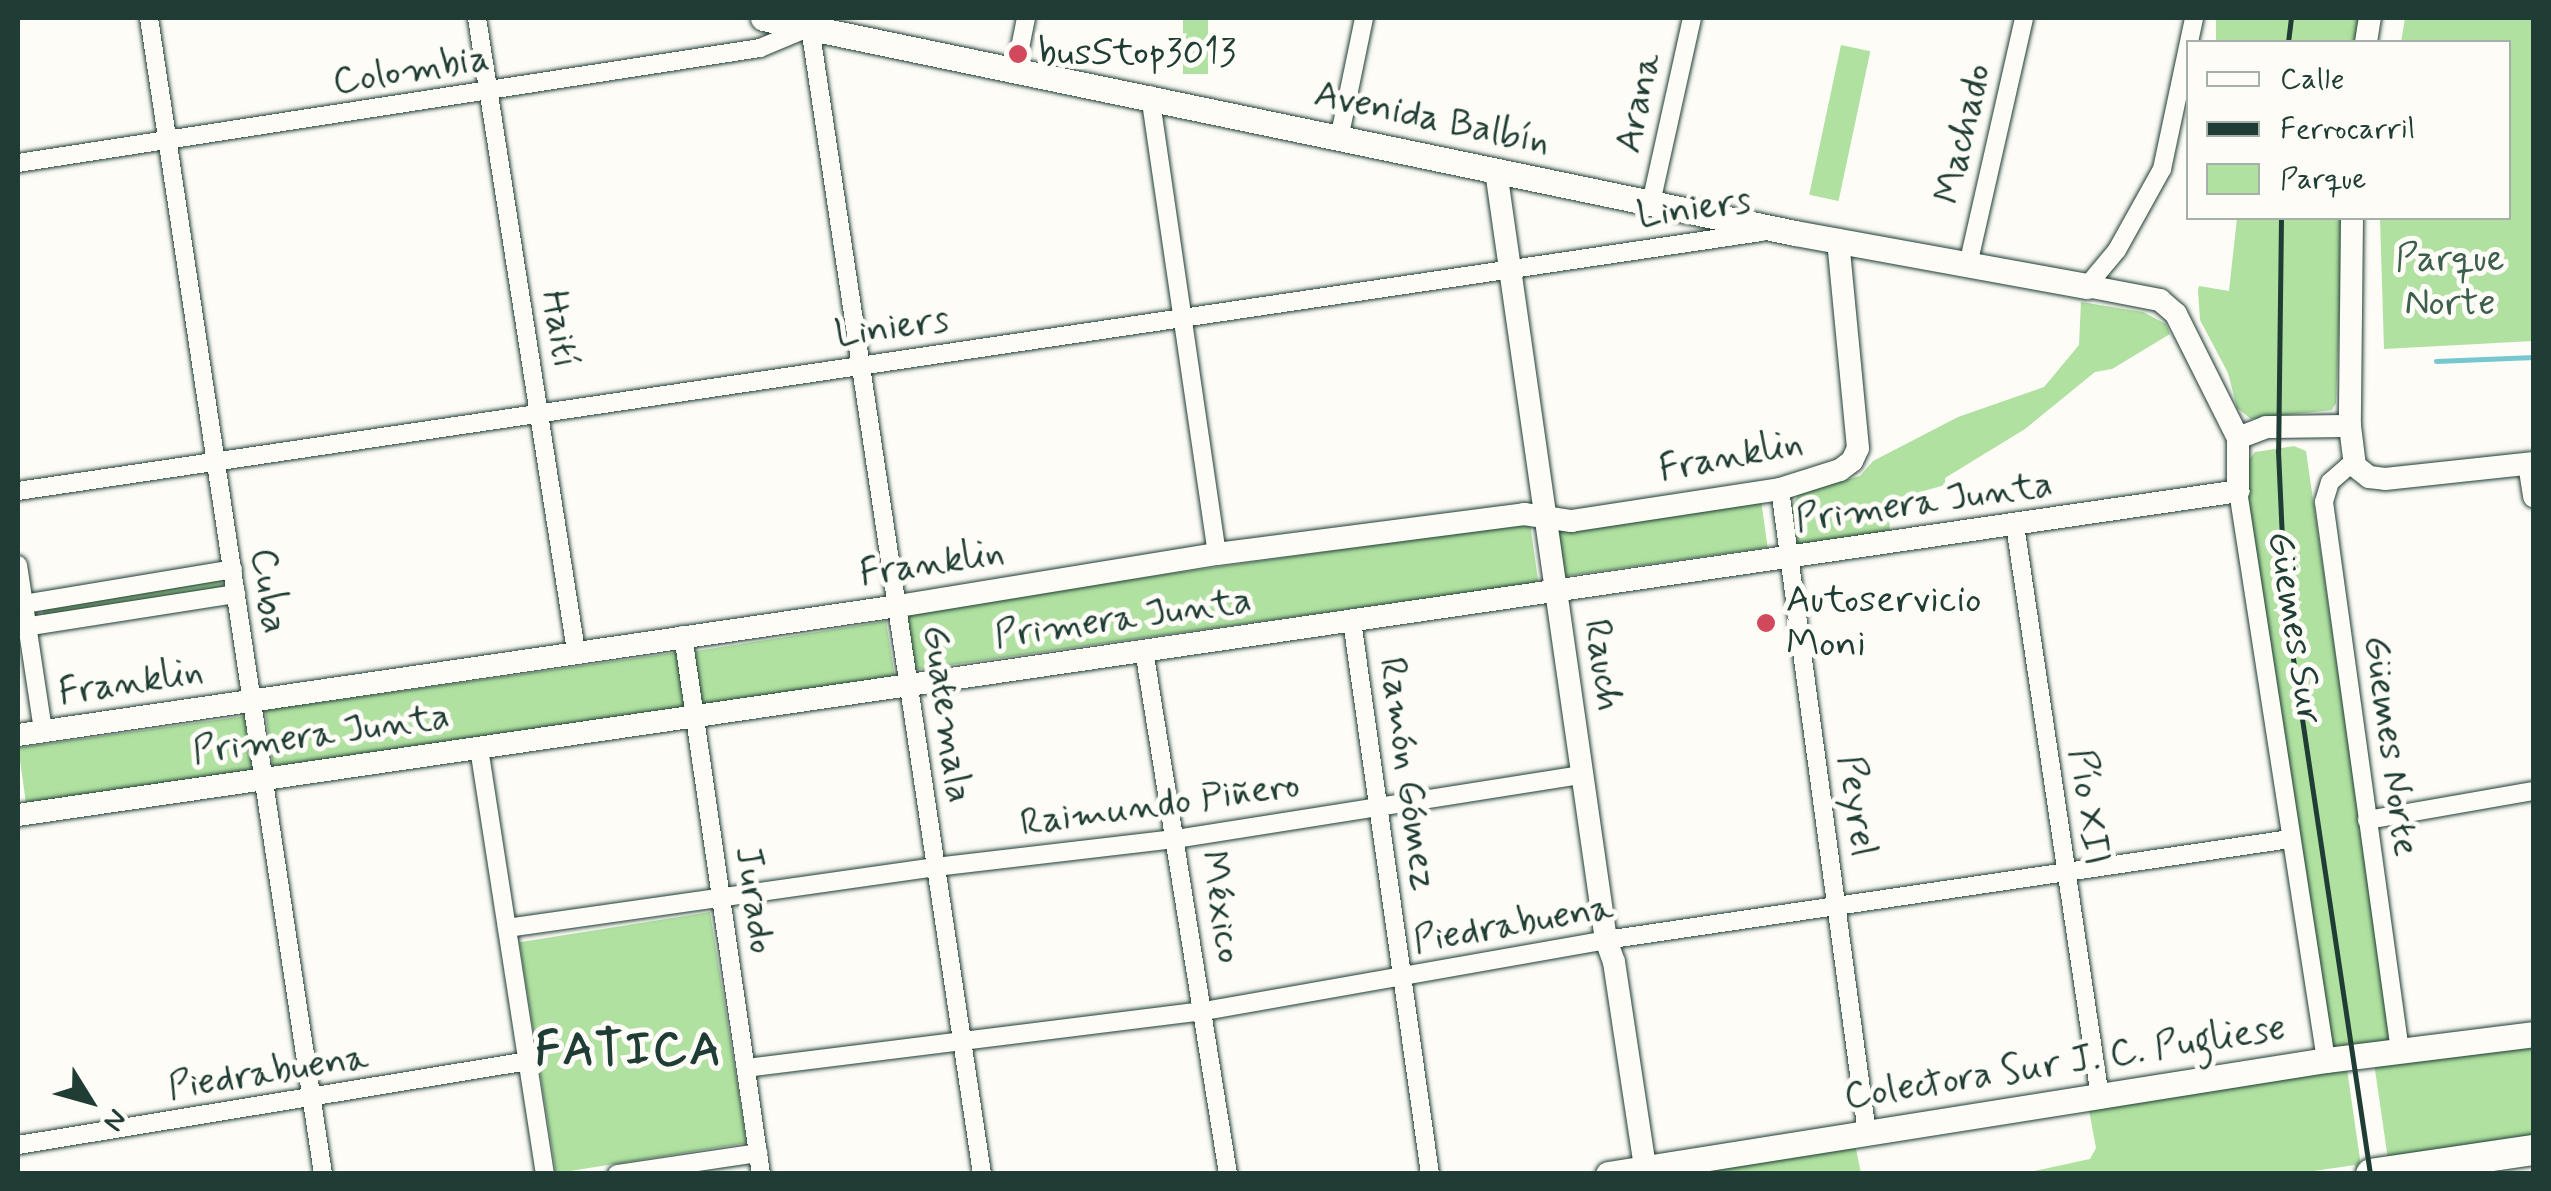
<!DOCTYPE html>
<meta charset="utf-8">
<style>
body{margin:0}
#map{position:relative;width:2551px;height:1191px;overflow:hidden;background:#fdfcf7;font-family:Mynerve,sans-serif}
div>[style]{position:absolute}
.green>*{inset:0;background:#b0e1a1;transform-origin:0 0}
.stream>*{height:5px;margin:-2.5px;padding:0 2.5px;transform-origin:2.5px;border-radius:2.5px;background:#76c7cf}
.roads{filter:drop-shadow(0 0 2px #1f3d34) drop-shadow(0 0 2px #1f3d34)}
.minor>*{height:18px;margin:-9px;padding:0 9px;transform-origin:9px;border-radius:9px;background:#fdfcf7}
.tertiary>*{height:22px;margin:-11px;padding:0 11px;transform-origin:11px;border-radius:11px;background:#fdfcf7}
.secondary>*{height:25px;margin:-12.5px;padding:0 12.5px;transform-origin:12.5px;border-radius:12.5px;background:#fdfcf7}
.trunk>*{height:30px;margin:-15px;padding:0 15px;transform-origin:15px;border-radius:15px;background:#fdfcf7}
.rail>*{height:5px;margin:-2.5px;padding:0 2.5px;transform-origin:2.5px;border-radius:2.5px;background:#1f3d34}
.dots>*{width:28px;height:28px;translate:-50% -50%;box-sizing:border-box;border:5px solid #fdfcf7;border-radius:50%}
span{translate:-50% -50%;white-space:nowrap;text-align:center;line-height:1.15;-webkit-text-stroke:10px #fdfcf7;paint-order:stroke}
.poi-label{font-size:38px;color:#1f3d34}
.left{translate:0 -50%;text-align:left}
.street-label{font-size:38px;color:#1f3d34}
.park-label{font-size:38px;color:#3c5e4a}
.district-label{font-size:48px;color:#1f3d34;font-weight:700;letter-spacing:2.5px}
.frame{position:absolute;inset:0;border:20px solid #1f3d34;pointer-events:none}
.legend{position:absolute;left:2186px;top:40px;width:325px;height:180px;box-sizing:border-box;background:#fdfcf7;border:2px solid #a4b0a9;margin:0;padding:12px 18px;list-style:none;font-size:30px;color:#1f3d34}
.legend li{display:flex;align-items:center;gap:20px;height:50px}
.legend b{width:50px;border:2px solid #a4b0a9}
.north{position:absolute;left:40px;top:1051px;width:100px;height:100px;-webkit-text-stroke:8px #fdfcf7;paint-order:stroke;rotate:127deg;font-size:28px;font-weight:700;line-height:40px;text-align:center;color:#1f3d34}
.north::after{content:'';display:block;margin:auto;width:35px;height:45px;background:#1f3d34;clip-path:polygon(50% 0,100% 100%,50% 72%,0 100%)}
</style>
<div id="map">
<div class="green">
<i style="left:1183px;top:18px;width:25px;height:56px"></i>
<i style="left:2216px;top:18px;width:147px;height:25px"></i>
<i style="clip-path:polygon(2405px 18px,2533px 18px,2533px 341px,2384px 349px,2380px 218px,2508px 218px,2508px 42px,2401px 42px)"></i>
<i style="left:1841px;top:45px;width:30px;height:153px;rotate:12deg"></i>
<i style="clip-path:polygon(2237px 218px,2343px 218px,2336px 403px,2332px 410px,2251px 419px,2237px 408px,2228px 373px,2200px 320px,2198px 290px,2199px 286px,2229px 291px)"></i>
<i style="clip-path:polygon(2081px 302px,2143px 312px,2166px 324px,2170px 334px,2112px 369px,2095px 372px,2025px 429px,1945px 478px,1945px 485px,1888px 501px,1890px 531px,1798px 545px,1789px 511px,1799px 493px,1860px 476px,1873px 461px,1958px 417px,2044px 387px,2079px 345px)"></i>
<i style="clip-path:polygon(2294px 446px,2306px 451px,2390px 1031px,2388px 1042px,2332px 1051px,2246px 491px,2247px 462px,2255px 452px)"></i>
<i style="left:1761px;top:500px;width:48px;height:211px;rotate:82deg"></i>
<i style="left:1530px;top:523px;width:60px;height:630px;rotate:82deg"></i>
<i style="left:221px;top:579px;width:12px;height:181px;rotate:81deg"></i>
<i style="left:886px;top:621px;width:57px;height:195px;rotate:81deg"></i>
<i style="left:679px;top:652px;width:57px;height:418px;rotate:82deg"></i>
<i style="left:245px;top:716px;width:58px;height:229px;rotate:82deg"></i>
<i style="left:710px;top:912px;width:234px;height:193px;rotate:81deg"></i>
<i style="clip-path:polygon(2533px 1040px,2533px 1136px,2390px 1173px,2374px 1063px)"></i>
<i style="clip-path:polygon(2347px 1069px,2362px 1173px,2357px 1173px,2355px 1165px,2293px 1174px,2020px 1174px,2090px 1159px,2096px 1148px,2088px 1105px)"></i>
<i style="clip-path:polygon(1855px 1144px,1861px 1173px,1679px 1174px)"></i>
</div>
<div class="stream">
<i style="left:2436px;top:361px;width:98px;rotate:-2.3deg"></i>
</div>
<div class="roads">
<div class="minor">
<i style="left:149px;top:18px;width:1169px;rotate:81.44deg"></i>
<i style="left:477px;top:18px;width:641px;rotate:81.11deg"></i>
<i style="left:1016px;top:68px;width:51px;rotate:-78.7deg"></i>
<i style="left:1150px;top:95px;width:464px;rotate:81.7deg"></i>
<i style="left:1339px;top:139px;width:124px;rotate:-78.3deg"></i>
<i style="left:18px;top:163px;width:751px;rotate:-8.81deg"></i>
<i style="left:760px;top:48px;width:54px;rotate:-22.8deg"></i>
<i style="left:810px;top:27px;width:1160px;rotate:81.47deg"></i>
<i style="left:1651px;top:203px;width:189px;rotate:-77.5deg"></i>
<i style="left:1968px;top:265px;width:253px;rotate:-77.2deg"></i>
<i style="left:2087px;top:286px;width:47px;rotate:-50.2deg"></i>
<i style="left:2117px;top:250px;width:93px;rotate:-60.9deg"></i>
<i style="left:2162px;top:169px;width:154px;rotate:-78deg"></i>
<i style="left:2353px;top:462px;width:30px;rotate:139deg"></i>
<i style="left:2330px;top:482px;width:21px;rotate:107deg"></i>
<i style="left:2324px;top:502px;width:554px;rotate:82.12deg"></i>
<i style="left:1780px;top:489px;width:650px;rotate:82.31deg"></i>
<i style="left:18px;top:491px;width:1762px;rotate:-8.45deg"></i>
<i style="left:2238px;top:491px;width:576px;rotate:81.21deg"></i>
<i style="left:2015px;top:525px;width:578px;rotate:81.55deg"></i>
<i style="left:18px;top:565px;width:168px;rotate:81.4deg"></i>
<i style="left:18px;top:605px;width:218px;rotate:-9.5deg"></i>
<i style="left:1352px;top:621px;width:558px;rotate:81.97deg"></i>
<i style="left:18px;top:628px;width:221px;rotate:-8.9deg"></i>
<i style="left:683px;top:635px;width:545px;rotate:81.77deg"></i>
<i style="left:1144px;top:650px;width:531px;rotate:80.89deg"></i>
<i style="left:479px;top:748px;width:431px;rotate:81.2deg"></i>
<i style="left:2367px;top:820px;width:169px;rotate:-9.9deg"></i>
<i style="left:507px;top:928px;width:433px;rotate:-8.1deg"></i>
<i style="left:936px;top:867px;width:242px;rotate:-6.7deg"></i>
<i style="left:1176px;top:839px;width:411px;rotate:-9deg"></i>
<i style="left:746px;top:1068px;width:462px;rotate:-7.1deg"></i>
<i style="left:1204px;top:1011px;width:408px;rotate:-10deg"></i>
<i style="left:1606px;top:940px;width:691px;rotate:-8.4deg"></i>
<i style="left:18px;top:1145px;width:517px;rotate:-9.35deg"></i>
<i style="left:617px;top:1174px;width:143px;rotate:-8.5deg"></i>
</div>
<div class="tertiary">
<i style="left:2366px;top:42px;width:24px;rotate:-81deg"></i>
<i style="left:1496px;top:171px;width:777px;rotate:81.86deg"></i>
<i style="left:1606px;top:940px;width:23px;rotate:70deg"></i>
<i style="left:1614px;top:962px;width:208px;rotate:81.4deg"></i>
<i style="left:2352px;top:218px;width:208px;rotate:90.6deg"></i>
<i style="left:2350px;top:426px;width:40px;rotate:82.9deg"></i>
<i style="left:2355px;top:466px;width:18px;rotate:38deg"></i>
<i style="left:2369px;top:477px;width:16px;rotate:7deg"></i>
<i style="left:2385px;top:479px;width:150px;rotate:-6.1deg"></i>
<i style="left:2238px;top:438px;width:30px;rotate:-21deg"></i>
<i style="left:2266px;top:427px;width:84px;rotate:-0.7deg"></i>
<i style="left:2529px;top:464px;width:33px;rotate:81deg"></i>
<i style="left:18px;top:735px;width:889px;rotate:-8.34deg"></i>
<i style="left:898px;top:606px;width:323px;rotate:-9.3deg"></i>
<i style="left:1217px;top:554px;width:310px;rotate:-7.4deg"></i>
<i style="left:1524px;top:514px;width:48px;rotate:8.5deg"></i>
<i style="left:1571px;top:521px;width:211px;rotate:-8.7deg"></i>
<i style="left:1780px;top:489px;width:63px;rotate:-17.6deg"></i>
<i style="left:1840px;top:470px;width:15px;rotate:-37deg"></i>
<i style="left:1852px;top:461px;width:14px;rotate:-65deg"></i>
<i style="left:1858px;top:448px;width:209px;rotate:-95.5deg"></i>
<i style="left:18px;top:815px;width:2244px;rotate:-8.3deg"></i>
<i style="left:2238px;top:491px;width:53px;rotate:-90deg"></i>
<i style="left:2238px;top:438px;width:139px;rotate:-116.6deg"></i>
<i style="left:2176px;top:314px;width:21px;rotate:-139deg"></i>
<i style="left:2160px;top:300px;width:74px;rotate:-169.1deg"></i>
</div>
<div class="secondary">
<i style="left:763px;top:18px;width:1054px;rotate:11.77deg"></i>
<i style="left:1795px;top:233px;width:297px;rotate:10.3deg"></i>
<i style="left:1608px;top:1174px;width:727px;rotate:-9.02deg"></i>
<i style="left:2326px;top:1060px;width:210px;rotate:-7.1deg"></i>
</div>
<div class="trunk">
<i style="left:1645px;top:1168px;width:6px;rotate:72deg"></i>
<i style="left:2371px;top:1174px;width:165px;rotate:-8.4deg"></i>
</div>
</div>
<div class="rail">
<i style="left:2288px;top:42px;width:24px;rotate:-83deg"></i>
<i style="left:2281px;top:218px;width:233px;rotate:90.7deg"></i>
<i style="left:2278px;top:451px;width:154px;rotate:87.4deg"></i>
<i style="left:2285px;top:605px;width:575px;rotate:81.5deg"></i>
</div>
<div class="dots">
<i style="left:1018px;top:54px;background:#d1495b"></i>
<i style="left:1766px;top:623px;background:#d1495b"></i>
</div>
<div class="poi-label">
<span class="left" style="left:1038px;top:54px">busStop3013</span>
<span class="left" style="left:1786px;top:623px">Autoservicio<br>Moni</span>
</div>
<div class="street-label">
<span style="left:411px;top:71px;rotate:-9deg">Colombia</span>
<span style="left:1639px;top:103px;rotate:-78deg">Arana</span>
<span style="left:1432px;top:119px;rotate:12deg">Avenida Balbín</span>
<span style="left:1964px;top:134px;rotate:-77deg">Machado</span>
<span style="left:1694px;top:209px;rotate:-8deg">Liniers</span>
<span style="left:892px;top:328px;rotate:-8deg">Liniers</span>
<span style="left:559px;top:329px;rotate:81deg">Haití</span>
<span style="left:1731px;top:457px;rotate:-11deg">Franklin</span>
<span style="left:1924px;top:503px;rotate:-8deg">Primera Junta</span>
<span style="left:932px;top:564px;rotate:-9deg">Franklin</span>
<span style="left:268px;top:591px;rotate:82deg">Cuba</span>
<span style="left:1123px;top:619px;rotate:-8deg">Primera Junta</span>
<span style="left:2294px;top:628px;rotate:81deg">Güemes Sur</span>
<span style="left:1602px;top:665px;rotate:82deg">Rauch</span>
<span style="left:131px;top:683px;rotate:-9deg">Franklin</span>
<span style="left:946px;top:714px;rotate:82deg">Guatemala</span>
<span style="left:321px;top:735px;rotate:-8deg">Primera Junta</span>
<span style="left:2390px;top:746px;rotate:82deg">Güemes Norte</span>
<span style="left:1407px;top:774px;rotate:82deg">Ramón Gómez</span>
<span style="left:1160px;top:805px;rotate:-8deg">Raimundo Piñero</span>
<span style="left:1856px;top:806px;rotate:82deg">Peyrel</span>
<span style="left:2088px;top:807px;rotate:82deg">Pío XII</span>
<span style="left:754px;top:900px;rotate:82deg">Jurado</span>
<span style="left:1220px;top:907px;rotate:81deg">México</span>
<span style="left:1513px;top:925px;rotate:-10deg">Piedrabuena</span>
<span style="left:2065px;top:1063px;rotate:-9deg">Colectora Sur J. C. Pugliese</span>
<span style="left:268px;top:1073px;rotate:-9deg">Piedrabuena</span>
</div>
<div class="park-label">
<span style="left:2450px;top:282px">Parque<br>Norte</span>
</div>
<div class="district-label">
<span style="left:629px;top:1051px">FATICA</span>
</div>
<div class="frame"></div>
<ul class="legend">
<li><b style="height:12px;background:#fdfcf7"></b>Calle</li>
<li><b style="height:12px;background:#1f3d34"></b>Ferrocarril</li>
<li><b style="height:28px;background:#b0e1a1"></b>Parque</li>
</ul>
<div class="north">N</div>
</div>
